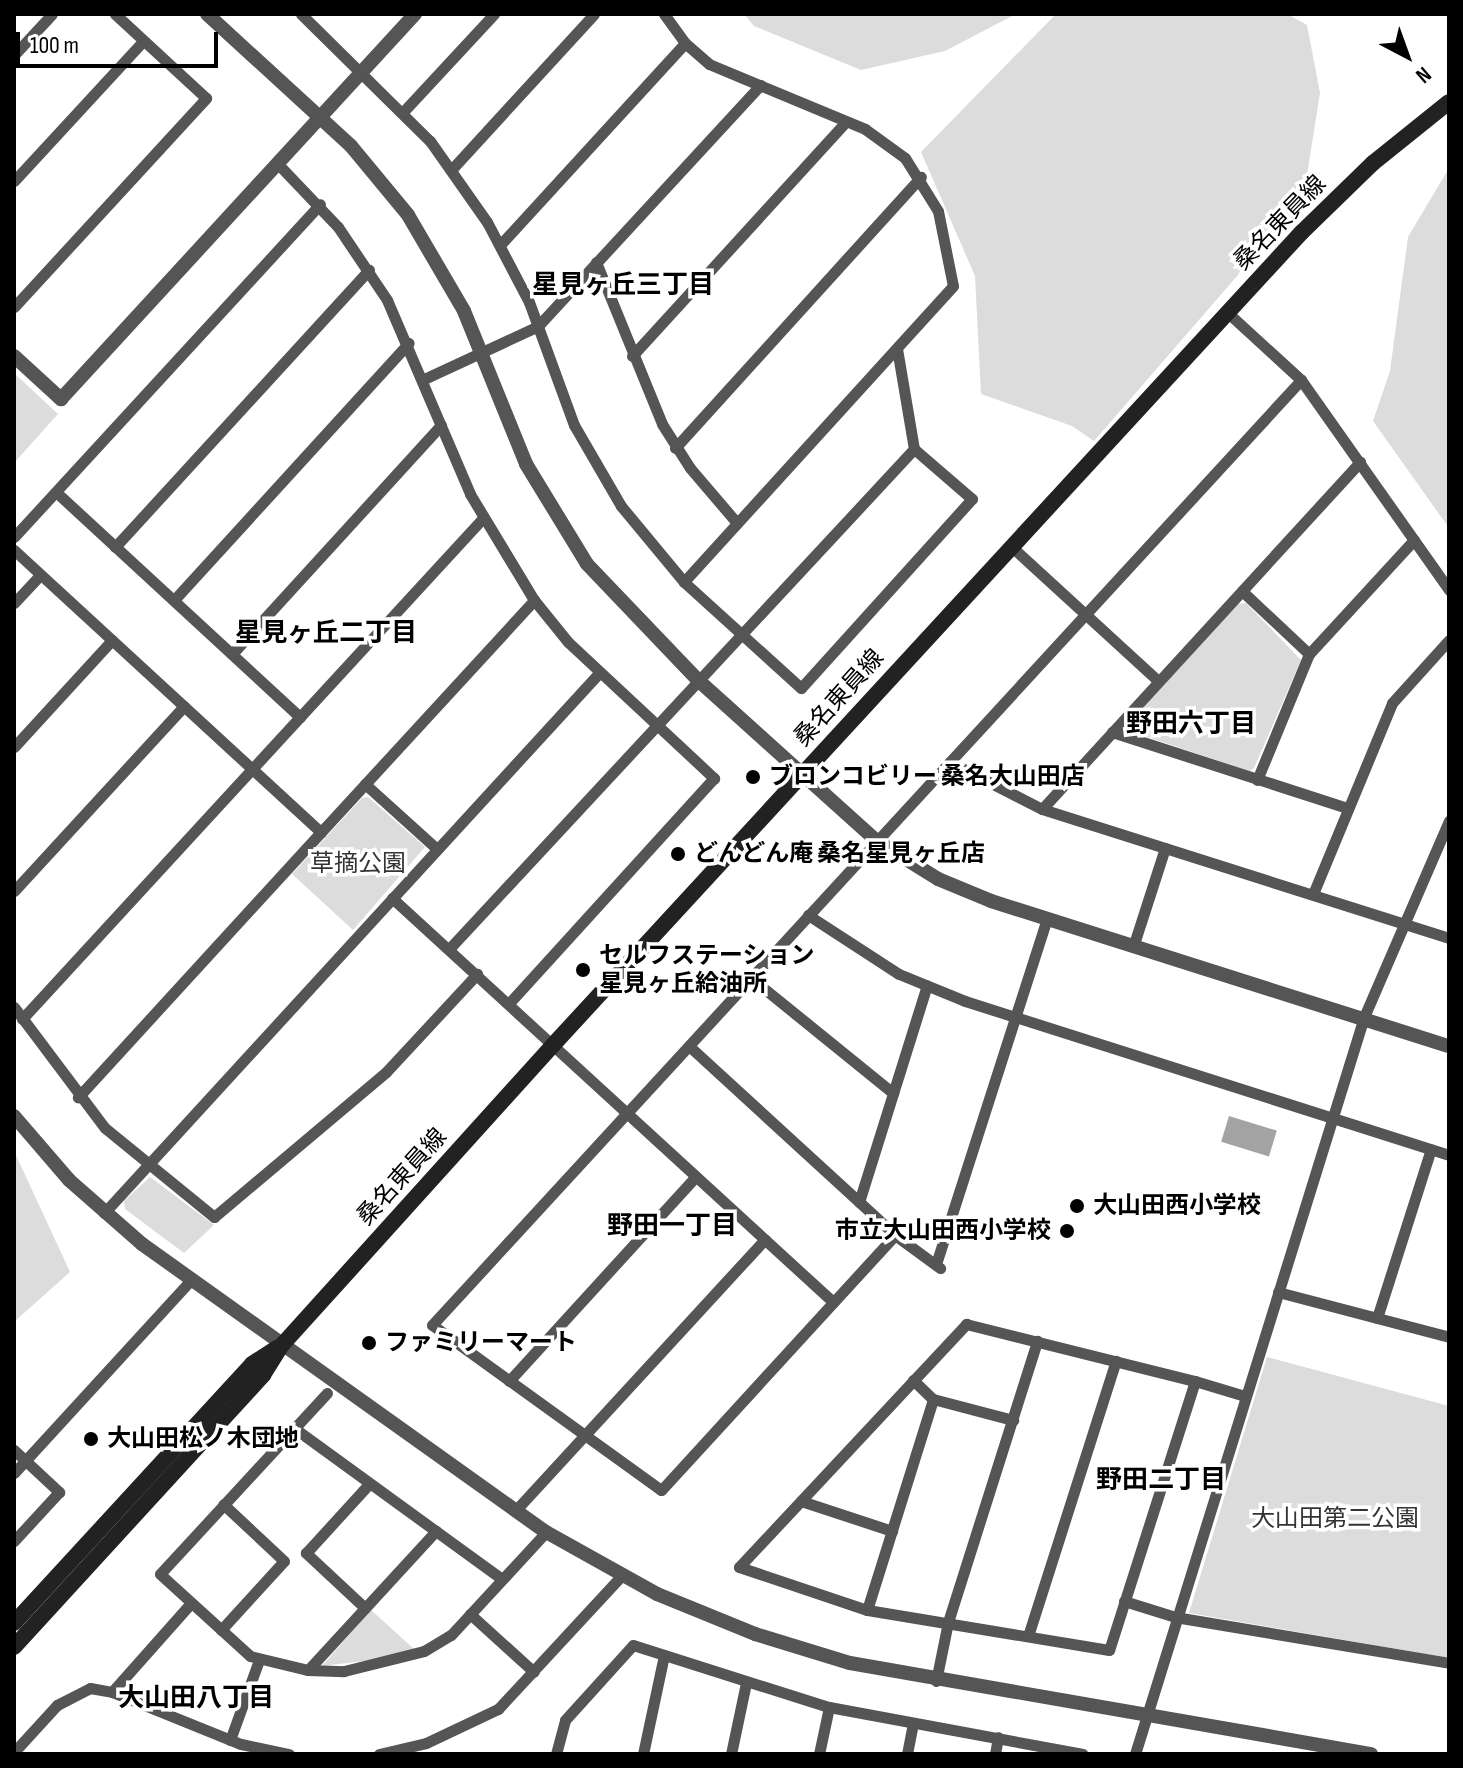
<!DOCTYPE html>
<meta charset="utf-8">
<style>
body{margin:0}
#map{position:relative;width:1463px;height:1768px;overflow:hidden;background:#fff;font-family:"Sofia Sans Condensed","Noto Sans JP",sans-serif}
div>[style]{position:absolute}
.green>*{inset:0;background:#dcdcdc}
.water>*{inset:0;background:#a3a3a3;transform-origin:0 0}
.minor>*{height:11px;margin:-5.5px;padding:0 5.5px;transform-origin:5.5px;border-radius:5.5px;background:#555}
.tertiary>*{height:14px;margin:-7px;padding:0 7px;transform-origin:7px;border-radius:7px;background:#555}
.secondary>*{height:16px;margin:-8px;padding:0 8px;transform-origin:8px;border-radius:8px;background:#222}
.dots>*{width:22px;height:22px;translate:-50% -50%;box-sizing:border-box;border:4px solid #fff;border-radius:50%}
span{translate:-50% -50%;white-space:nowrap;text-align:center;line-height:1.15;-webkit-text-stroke:7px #fff;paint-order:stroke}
.street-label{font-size:24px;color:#000}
.poi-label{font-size:24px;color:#000;font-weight:700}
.left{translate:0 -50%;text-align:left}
.right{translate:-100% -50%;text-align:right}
.park-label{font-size:24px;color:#333}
.neighbourhood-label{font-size:26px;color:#000;font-weight:700}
.frame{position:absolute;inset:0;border:16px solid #000;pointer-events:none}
.north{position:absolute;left:1367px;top:16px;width:80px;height:80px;-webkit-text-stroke:6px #fff;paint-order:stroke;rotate:139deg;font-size:22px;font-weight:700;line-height:32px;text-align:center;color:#000}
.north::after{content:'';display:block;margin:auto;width:28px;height:36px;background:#000;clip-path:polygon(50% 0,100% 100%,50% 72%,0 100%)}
.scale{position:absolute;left:16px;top:32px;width:202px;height:36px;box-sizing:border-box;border:4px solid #000;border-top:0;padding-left:10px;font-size:24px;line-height:28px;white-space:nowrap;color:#000;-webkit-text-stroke:6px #fff;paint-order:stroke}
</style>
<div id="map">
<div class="green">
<i style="clip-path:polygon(744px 14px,1016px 14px,945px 51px,861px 70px,754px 26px)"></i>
<i style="clip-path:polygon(1056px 14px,1287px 14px,1307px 25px,1320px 93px,1303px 200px,1094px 441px,1072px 426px,981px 394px,975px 276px,921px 152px)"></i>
<i style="clip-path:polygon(1449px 168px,1449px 528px,1373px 421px,1390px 371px,1408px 237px)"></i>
<i style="clip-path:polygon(14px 373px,58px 414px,14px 463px)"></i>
<i style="clip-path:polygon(1246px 603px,1301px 660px,1254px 768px,1250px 771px,1129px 731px,1126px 727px,1237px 604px)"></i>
<i style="clip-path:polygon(368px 797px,425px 847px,353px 930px,292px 874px,362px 798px)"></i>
<i style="clip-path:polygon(14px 1151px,70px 1272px,14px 1322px)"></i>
<i style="clip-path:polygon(150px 1177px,214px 1225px,184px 1253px,125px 1209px,124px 1201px)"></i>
<i style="clip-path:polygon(1267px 1357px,1449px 1406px,1449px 1658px,1189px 1613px)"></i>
<i style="clip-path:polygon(371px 1610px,414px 1649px,396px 1657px,322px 1666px)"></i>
</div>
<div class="water">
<i style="left:1229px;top:1116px;width:50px;height:27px;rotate:17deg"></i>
</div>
<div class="minor">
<i style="left:301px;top:14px;width:181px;rotate:44.6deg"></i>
<i style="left:430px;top:141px;width:99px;rotate:54.9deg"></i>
<i style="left:487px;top:222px;width:90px;rotate:62.3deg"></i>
<i style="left:529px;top:302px;width:131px;rotate:69.9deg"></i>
<i style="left:574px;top:425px;width:94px;rotate:59.9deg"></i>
<i style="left:621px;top:506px;width:99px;rotate:50.3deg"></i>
<i style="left:684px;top:582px;width:158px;rotate:42.2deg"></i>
<i style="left:801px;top:688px;width:255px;rotate:-47.9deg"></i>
<i style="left:972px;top:499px;width:77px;rotate:-139.2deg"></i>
<i style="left:914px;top:449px;width:101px;rotate:-99.6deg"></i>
<i style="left:664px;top:14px;width:36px;rotate:54deg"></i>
<i style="left:685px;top:43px;width:32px;rotate:41deg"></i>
<i style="left:709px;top:64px;width:169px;rotate:22.6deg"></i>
<i style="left:865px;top:129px;width:49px;rotate:35.9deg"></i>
<i style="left:905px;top:158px;width:62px;rotate:58.1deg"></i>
<i style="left:938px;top:211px;width:76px;rotate:78.7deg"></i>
<i style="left:953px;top:286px;width:400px;rotate:132.3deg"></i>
<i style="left:14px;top:55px;width:56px;rotate:-47.2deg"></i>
<i style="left:403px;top:112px;width:134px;rotate:-47.1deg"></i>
<i style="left:278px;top:164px;width:87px;rotate:46.4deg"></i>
<i style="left:338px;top:227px;width:88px;rotate:56.1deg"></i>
<i style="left:387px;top:300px;width:211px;rotate:66.8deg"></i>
<i style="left:470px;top:494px;width:124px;rotate:58.9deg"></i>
<i style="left:534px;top:600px;width:54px;rotate:51deg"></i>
<i style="left:568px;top:642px;width:200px;rotate:43deg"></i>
<i style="left:714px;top:778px;width:304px;rotate:132.3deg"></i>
<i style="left:452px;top:169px;width:210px;rotate:-47.5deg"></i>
<i style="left:14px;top:181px;width:190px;rotate:-47.3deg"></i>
<i style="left:500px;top:245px;width:274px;rotate:-47.5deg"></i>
<i style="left:596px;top:262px;width:175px;rotate:67.8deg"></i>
<i style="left:662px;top:424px;width:52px;rotate:57.5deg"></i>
<i style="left:690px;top:468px;width:72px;rotate:49.5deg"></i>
<i style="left:14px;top:307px;width:284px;rotate:-47.4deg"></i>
<i style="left:206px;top:98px;width:124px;rotate:-137.3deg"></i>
<i style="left:1228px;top:313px;width:99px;rotate:42.5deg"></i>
<i style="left:1301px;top:380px;width:257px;rotate:54.8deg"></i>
<i style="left:632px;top:356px;width:317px;rotate:-47.6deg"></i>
<i style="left:424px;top:379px;width:126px;rotate:-24.9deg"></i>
<i style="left:538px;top:326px;width:328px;rotate:-47.3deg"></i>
<i style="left:675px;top:448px;width:366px;rotate:-47.8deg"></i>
<i style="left:56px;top:492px;width:332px;rotate:42.7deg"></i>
<i style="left:14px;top:537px;width:452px;rotate:-47.4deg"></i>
<i style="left:115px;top:547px;width:376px;rotate:-47.5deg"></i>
<i style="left:1012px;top:547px;width:198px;rotate:42.5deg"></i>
<i style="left:14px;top:550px;width:417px;rotate:42.6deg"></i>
<i style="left:321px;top:832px;width:360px;rotate:132.5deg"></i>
<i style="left:1242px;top:591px;width:92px;rotate:43.2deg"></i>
<i style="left:174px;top:600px;width:348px;rotate:-47.6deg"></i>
<i style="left:14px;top:603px;width:38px;rotate:-47deg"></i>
<i style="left:232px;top:654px;width:310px;rotate:-47.6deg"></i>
<i style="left:1112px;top:732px;width:248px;rotate:17.9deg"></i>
<i style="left:14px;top:747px;width:145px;rotate:-47.5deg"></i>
<i style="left:950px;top:762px;width:103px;rotate:27.1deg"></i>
<i style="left:1042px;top:809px;width:427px;rotate:17.6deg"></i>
<i style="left:1257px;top:780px;width:136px;rotate:-67.6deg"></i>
<i style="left:1309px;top:654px;width:155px;rotate:-47.4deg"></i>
<i style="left:365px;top:784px;width:97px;rotate:42.1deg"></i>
<i style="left:1042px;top:809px;width:471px;rotate:-47.5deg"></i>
<i style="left:321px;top:832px;width:315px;rotate:-47.4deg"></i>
<i style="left:14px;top:891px;width:251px;rotate:-47.4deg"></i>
<i style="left:1313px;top:894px;width:207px;rotate:-67.5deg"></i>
<i style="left:1392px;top:703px;width:85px;rotate:-47.9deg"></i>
<i style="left:392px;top:898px;width:598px;rotate:42.49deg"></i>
<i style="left:808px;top:915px;width:108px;rotate:33deg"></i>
<i style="left:899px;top:974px;width:71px;rotate:22.2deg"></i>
<i style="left:965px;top:1001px;width:508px;rotate:17.65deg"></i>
<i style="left:1133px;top:947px;width:104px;rotate:-72.1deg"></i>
<i style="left:449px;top:949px;width:683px;rotate:-47.08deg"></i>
<i style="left:751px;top:978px;width:183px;rotate:39deg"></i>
<i style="left:14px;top:1007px;width:151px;rotate:53.1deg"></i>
<i style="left:105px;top:1128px;width:141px;rotate:39.2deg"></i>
<i style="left:214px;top:1217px;width:225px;rotate:-40.1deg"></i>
<i style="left:386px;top:1072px;width:134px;rotate:-47.1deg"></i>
<i style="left:22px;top:1019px;width:681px;rotate:-47.38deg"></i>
<i style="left:689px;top:1046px;width:280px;rotate:42.5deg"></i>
<i style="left:895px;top:1235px;width:56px;rotate:36.3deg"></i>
<i style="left:859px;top:1202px;width:227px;rotate:-72.6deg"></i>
<i style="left:104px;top:1213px;width:733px;rotate:-47.49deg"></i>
<i style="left:895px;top:1235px;width:346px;rotate:132.5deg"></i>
<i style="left:661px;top:1490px;width:282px;rotate:-144.2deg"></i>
<i style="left:432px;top:1325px;width:1284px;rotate:-47.4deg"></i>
<i style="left:936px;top:1264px;width:362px;rotate:-72.2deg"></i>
<i style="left:1278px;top:1292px;width:177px;rotate:14.7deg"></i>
<i style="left:1377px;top:1318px;width:177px;rotate:-72.3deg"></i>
<i style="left:966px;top:1324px;width:236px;rotate:14deg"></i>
<i style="left:1195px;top:1381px;width:282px;rotate:107.7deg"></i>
<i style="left:1109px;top:1650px;width:245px;rotate:-170.6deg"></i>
<i style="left:867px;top:1610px;width:135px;rotate:-161.4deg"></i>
<i style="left:739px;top:1567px;width:333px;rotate:-46.9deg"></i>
<i style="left:913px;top:1380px;width:28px;rotate:44deg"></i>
<i style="left:933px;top:1399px;width:83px;rotate:14.7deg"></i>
<i style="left:509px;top:1381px;width:277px;rotate:-47.6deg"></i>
<i style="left:1195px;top:1381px;width:52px;rotate:16.7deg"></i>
<i style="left:327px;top:1393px;width:246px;rotate:132.7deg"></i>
<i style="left:160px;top:1574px;width:122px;rotate:42.3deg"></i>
<i style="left:250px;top:1656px;width:60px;rotate:13.6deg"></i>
<i style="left:308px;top:1670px;width:36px;rotate:2deg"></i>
<i style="left:344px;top:1671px;width:82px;rotate:-14deg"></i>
<i style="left:424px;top:1651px;width:31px;rotate:-31deg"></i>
<i style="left:451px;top:1635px;width:140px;rotate:-47.3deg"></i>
<i style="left:294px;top:1428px;width:257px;rotate:36deg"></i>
<i style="left:14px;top:1450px;width:62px;rotate:43deg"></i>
<i style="left:59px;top:1492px;width:67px;rotate:132.6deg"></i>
<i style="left:14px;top:1473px;width:263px;rotate:-47.5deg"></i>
<i style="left:801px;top:1501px;width:96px;rotate:18.2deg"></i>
<i style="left:515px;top:1511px;width:369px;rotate:-47.4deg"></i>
<i style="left:1124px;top:1601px;width:53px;rotate:17.4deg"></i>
<i style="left:1175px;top:1617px;width:278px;rotate:9.5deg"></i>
<i style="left:365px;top:1608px;width:81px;rotate:-137deg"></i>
<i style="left:306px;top:1553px;width:93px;rotate:-47.6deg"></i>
<i style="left:867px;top:1610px;width:221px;rotate:-72.6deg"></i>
<i style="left:470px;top:1614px;width:86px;rotate:42.2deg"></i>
<i style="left:221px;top:1630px;width:93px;rotate:-47.6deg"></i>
<i style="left:284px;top:1561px;width:83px;rotate:-136.9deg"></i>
<i style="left:1028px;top:1636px;width:289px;rotate:-72.3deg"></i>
<i style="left:308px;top:1670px;width:189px;rotate:-47.4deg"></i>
<i style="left:936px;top:1681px;width:60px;rotate:-78.5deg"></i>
<i style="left:948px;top:1622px;width:295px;rotate:-72.4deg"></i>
<i style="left:112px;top:1692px;width:119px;rotate:-48.4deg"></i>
<i style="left:230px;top:1740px;width:85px;rotate:-70.1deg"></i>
<i style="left:14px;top:1752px;width:64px;rotate:-47.5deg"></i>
<i style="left:57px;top:1705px;width:37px;rotate:-27deg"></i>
<i style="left:90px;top:1688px;width:22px;rotate:10deg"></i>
<i style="left:112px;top:1692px;width:139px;rotate:22deg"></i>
<i style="left:241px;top:1744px;width:49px;rotate:11.8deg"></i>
<i style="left:379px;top:1754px;width:48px;rotate:-13.2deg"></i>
<i style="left:426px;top:1743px;width:80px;rotate:-25.3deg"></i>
<i style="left:498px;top:1709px;width:181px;rotate:-47.2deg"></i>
<i style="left:556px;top:1754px;width:35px;rotate:-75deg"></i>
<i style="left:565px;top:1720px;width:101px;rotate:-47.8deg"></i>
<i style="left:633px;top:1645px;width:206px;rotate:17.6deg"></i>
<i style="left:829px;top:1707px;width:258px;rotate:10.5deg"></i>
<i style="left:643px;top:1754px;width:101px;rotate:-78deg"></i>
<i style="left:731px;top:1754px;width:73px;rotate:-78.1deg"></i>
<i style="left:819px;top:1754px;width:48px;rotate:-78deg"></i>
<i style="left:907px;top:1754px;width:31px;rotate:-79deg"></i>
<i style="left:995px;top:1754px;width:17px;rotate:-80deg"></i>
<i style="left:1135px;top:1754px;width:772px;rotate:-72.74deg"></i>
<i style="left:1364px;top:1017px;width:214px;rotate:-66.6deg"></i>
</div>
<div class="tertiary">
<i style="left:207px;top:14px;width:195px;rotate:42.5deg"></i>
<i style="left:351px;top:146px;width:89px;rotate:50.4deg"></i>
<i style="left:408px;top:215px;width:111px;rotate:59.7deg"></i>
<i style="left:464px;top:311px;width:165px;rotate:67.9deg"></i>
<i style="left:526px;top:464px;width:117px;rotate:58.6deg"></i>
<i style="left:587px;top:564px;width:162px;rotate:46.3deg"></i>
<i style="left:699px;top:681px;width:239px;rotate:42deg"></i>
<i style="left:877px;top:841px;width:72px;rotate:31.9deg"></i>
<i style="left:938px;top:879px;width:57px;rotate:22.5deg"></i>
<i style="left:991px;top:901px;width:480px;rotate:17.6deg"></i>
<i style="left:14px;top:356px;width:64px;rotate:42.5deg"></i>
<i style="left:61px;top:399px;width:523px;rotate:-47.4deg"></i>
<i style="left:14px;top:1116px;width:84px;rotate:49.3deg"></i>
<i style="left:69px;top:1180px;width:97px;rotate:41.2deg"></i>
<i style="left:142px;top:1244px;width:496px;rotate:35.5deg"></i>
<i style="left:546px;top:1532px;width:127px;rotate:29.2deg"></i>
<i style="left:657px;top:1594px;width:106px;rotate:22.2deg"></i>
<i style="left:755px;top:1634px;width:99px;rotate:17deg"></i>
<i style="left:850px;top:1663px;width:529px;rotate:9.91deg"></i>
</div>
<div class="secondary">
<i style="left:14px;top:1623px;width:352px;rotate:-47.4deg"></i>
<i style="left:252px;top:1364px;width:30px;rotate:-33deg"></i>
<i style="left:14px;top:1647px;width:369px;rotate:-47.5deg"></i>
<i style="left:263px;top:1375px;width:36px;rotate:-58deg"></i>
<i style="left:282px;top:1345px;width:404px;rotate:-47.9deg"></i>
<i style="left:553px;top:1045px;width:1105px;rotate:-47.35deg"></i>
<i style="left:1302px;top:232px;width:99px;rotate:-44.2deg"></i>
<i style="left:1373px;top:163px;width:97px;rotate:-38.8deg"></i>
</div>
<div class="dots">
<i style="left:753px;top:777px;background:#000"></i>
<i style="left:678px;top:854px;background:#000"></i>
<i style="left:583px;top:970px;background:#000"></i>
<i style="left:1077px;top:1206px;background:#000"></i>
<i style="left:1067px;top:1231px;background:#000"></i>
<i style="left:369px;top:1343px;background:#000"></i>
<i style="left:91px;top:1439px;background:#000"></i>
</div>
<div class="street-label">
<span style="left:1280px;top:223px;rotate:-46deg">桑名東員線</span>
<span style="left:839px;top:698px;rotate:-48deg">桑名東員線</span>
<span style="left:402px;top:1177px;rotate:-48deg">桑名東員線</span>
</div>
<div class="poi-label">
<span class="left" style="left:769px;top:777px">ブロンコビリー 桑名大山田店</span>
<span class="left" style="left:694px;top:854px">どんどん庵 桑名星見ヶ丘店</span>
<span class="left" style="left:599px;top:970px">セルフステーション<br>星見ヶ丘給油所</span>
<span class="left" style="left:1093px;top:1206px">大山田西小学校</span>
<span class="right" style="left:1051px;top:1231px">市立大山田西小学校</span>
<span class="left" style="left:385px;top:1343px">ファミリーマート</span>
<span class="left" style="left:107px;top:1439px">大山田松ノ木団地</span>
</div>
<div class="park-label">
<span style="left:358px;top:864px">草摘公園</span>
<span style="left:1335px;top:1519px">大山田第二公園</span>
</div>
<div class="neighbourhood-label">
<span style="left:623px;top:286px">星見ヶ丘三丁目</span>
<span style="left:326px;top:634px">星見ヶ丘二丁目</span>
<span style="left:1191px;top:725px">野田六丁目</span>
<span style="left:672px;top:1227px">野田一丁目</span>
<span style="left:1161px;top:1481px">野田二丁目</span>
<span style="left:196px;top:1699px">大山田八丁目</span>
</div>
<div class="frame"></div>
<div class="north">N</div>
<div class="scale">100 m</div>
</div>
